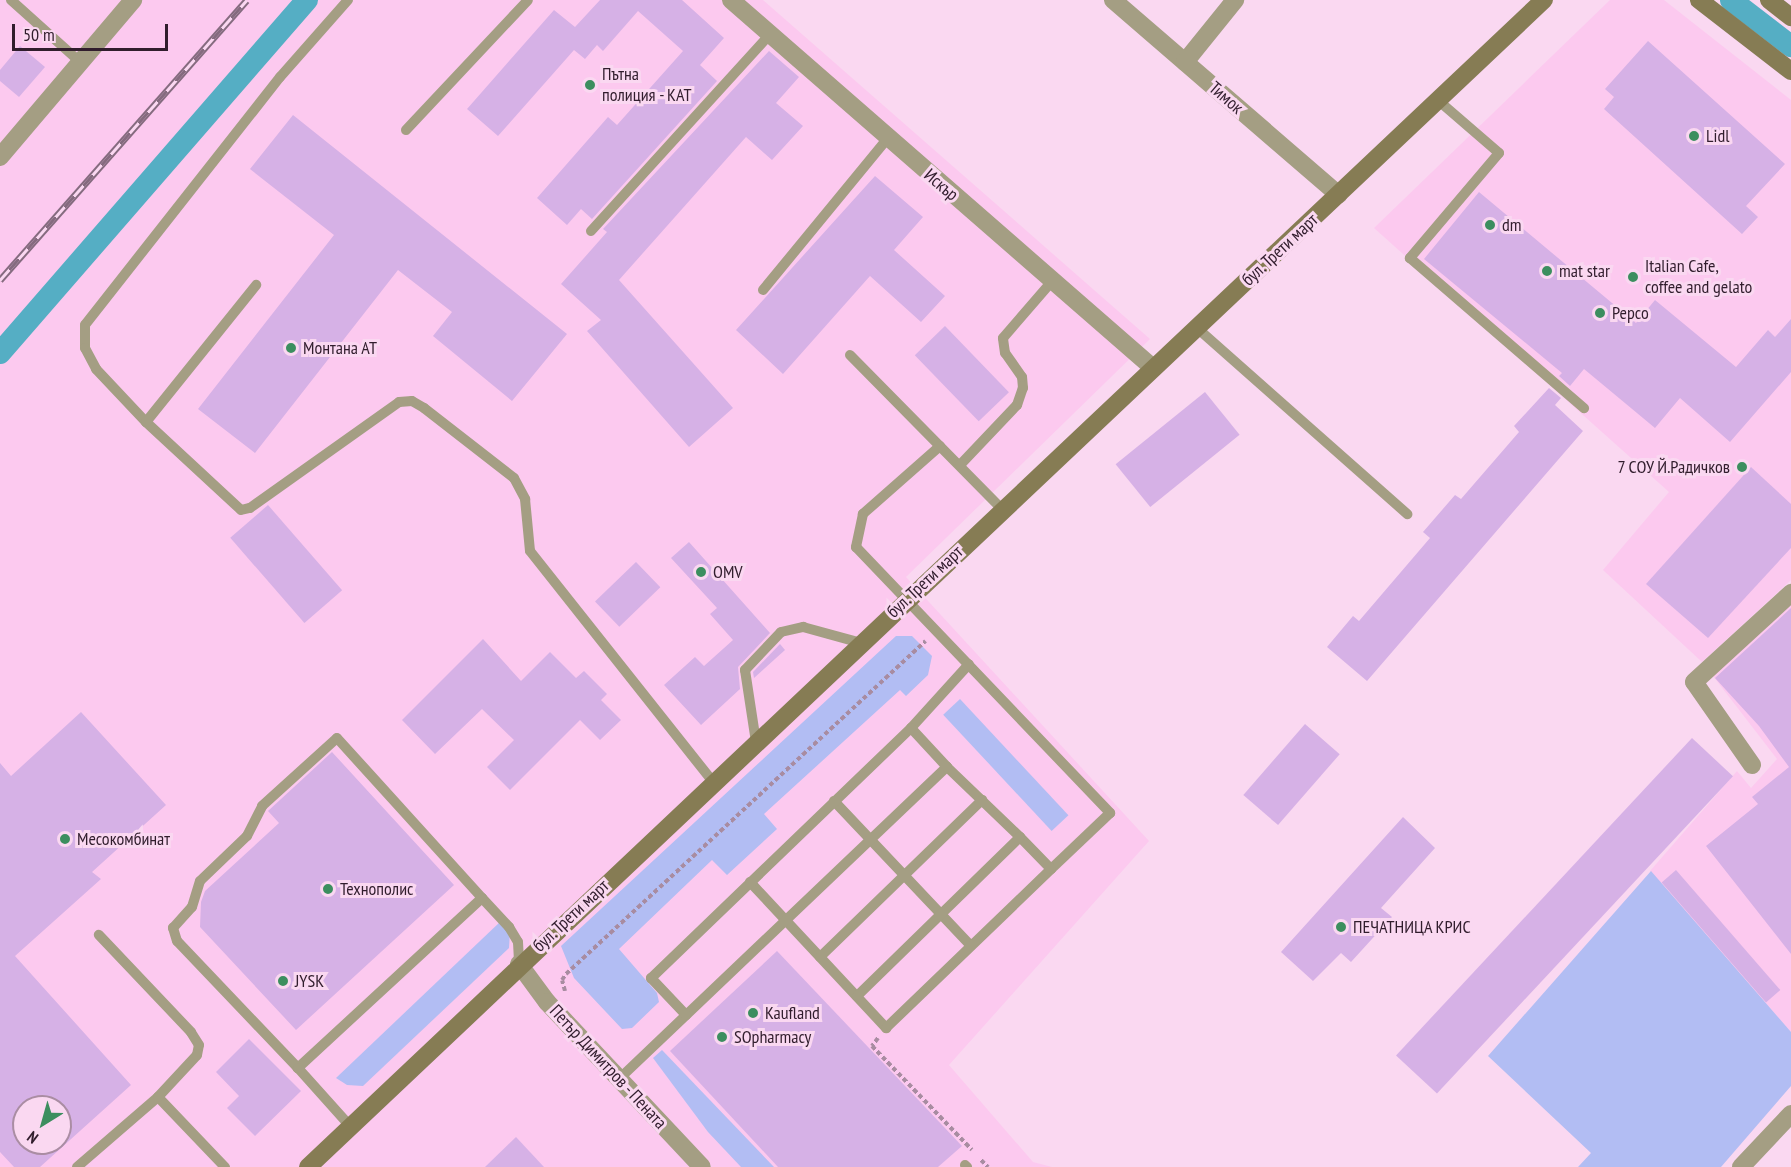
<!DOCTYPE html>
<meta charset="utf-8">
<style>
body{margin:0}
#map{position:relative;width:1791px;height:1167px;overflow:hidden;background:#fad8f1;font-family:"PT Sans Narrow",sans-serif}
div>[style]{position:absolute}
.built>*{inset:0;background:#fcc9ef}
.green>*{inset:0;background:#b2bdf3;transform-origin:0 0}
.canal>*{height:22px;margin:-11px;padding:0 11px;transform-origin:11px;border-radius:11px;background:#55aec4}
.building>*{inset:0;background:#d6b1e6;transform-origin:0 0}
.path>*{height:4px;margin-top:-2px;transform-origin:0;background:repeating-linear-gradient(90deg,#a88ca1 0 4.5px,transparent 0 7.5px)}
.lane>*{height:10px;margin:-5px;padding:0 5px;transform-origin:5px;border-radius:5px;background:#a49e83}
.street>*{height:18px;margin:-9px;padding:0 9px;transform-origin:9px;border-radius:9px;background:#a49e83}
.secondary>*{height:18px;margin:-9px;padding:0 9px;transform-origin:9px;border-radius:9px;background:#867c54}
.rail>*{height:7px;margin-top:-3.5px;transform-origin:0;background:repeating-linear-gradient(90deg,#fad8f1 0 14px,#856b7f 0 28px);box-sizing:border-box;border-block:2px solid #856b7f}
.dots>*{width:16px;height:16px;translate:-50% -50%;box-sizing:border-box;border:3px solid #fad8f1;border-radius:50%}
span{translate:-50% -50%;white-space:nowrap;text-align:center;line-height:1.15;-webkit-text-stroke:6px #fad8f1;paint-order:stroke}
.poi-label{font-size:18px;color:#311d2d}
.left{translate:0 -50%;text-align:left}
.right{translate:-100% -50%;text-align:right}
.street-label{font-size:18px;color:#311d2d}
.north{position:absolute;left:12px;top:1095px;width:60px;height:60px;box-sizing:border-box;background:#fad8f1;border:2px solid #aa8da3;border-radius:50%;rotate:217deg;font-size:16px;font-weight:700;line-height:24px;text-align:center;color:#311d2d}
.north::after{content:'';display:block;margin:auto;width:21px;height:27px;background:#3c8e5f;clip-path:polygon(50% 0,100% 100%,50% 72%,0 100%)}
.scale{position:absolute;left:12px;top:24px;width:156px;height:27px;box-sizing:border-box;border:3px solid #311d2d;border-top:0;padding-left:8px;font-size:18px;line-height:21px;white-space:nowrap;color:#311d2d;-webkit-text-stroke:4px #fad8f1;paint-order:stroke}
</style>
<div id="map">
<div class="built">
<i style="clip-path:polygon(evenodd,0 0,763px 0,1150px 339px,906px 577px,1149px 841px,949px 1065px,1033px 1162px,1052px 1167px,0 1167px,0 0,24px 1107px,60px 1107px,60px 1143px,24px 1143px,24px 1107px)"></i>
<i style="clip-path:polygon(1610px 0,1664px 0,1791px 100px,1791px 580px,1702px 662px,1603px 570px,1669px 492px,1374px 228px)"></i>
<i style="clip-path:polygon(1791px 605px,1791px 1032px,1650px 871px,1737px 771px,1751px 788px,1777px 759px,1713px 676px)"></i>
</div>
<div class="green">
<i style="clip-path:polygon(896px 636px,912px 636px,932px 656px,928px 675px,906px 696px,900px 690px,764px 814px,777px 829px,727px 875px,712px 860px,619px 949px,657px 993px,659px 1002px,632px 1028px,622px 1029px,574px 978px,561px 946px)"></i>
<i style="left:960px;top:699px;width:159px;height:23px;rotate:47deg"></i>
<i style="clip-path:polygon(1651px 871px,1791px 1032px,1791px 1086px,1721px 1167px,1578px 1167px,1591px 1153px,1488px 1056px)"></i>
<i style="clip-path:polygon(501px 921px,510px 931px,509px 948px,363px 1086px,347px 1085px,336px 1078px)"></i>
<i style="clip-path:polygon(662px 1050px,774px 1167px,741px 1167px,708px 1132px,653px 1058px)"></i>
</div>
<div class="canal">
<i style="left:1731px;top:0;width:76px;rotate:37.5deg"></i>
<i style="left:0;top:353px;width:468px;rotate:-49deg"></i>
</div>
<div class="building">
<i style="clip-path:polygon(600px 0,682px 0,724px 38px,700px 65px,717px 81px,592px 219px,581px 209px,567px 225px,537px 198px,608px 117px,617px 125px,683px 51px,638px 11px,603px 51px,597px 45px,585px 59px,574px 50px,498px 136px,467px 109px,554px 10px,575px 27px)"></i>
<i style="clip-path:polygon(1648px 41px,1785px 164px,1746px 206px,1758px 217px,1742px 234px,1604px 109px,1614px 97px,1605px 89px)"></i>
<i style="clip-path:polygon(20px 46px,45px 67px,19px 97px,0 81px,0 70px)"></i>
<i style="clip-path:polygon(769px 51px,799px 77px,776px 103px,803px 126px,772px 160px,746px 137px,619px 280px,733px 408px,689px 447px,587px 331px,601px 320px,561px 284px,607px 232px,603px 229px)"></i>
<i style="clip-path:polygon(293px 115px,567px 334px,512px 401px,433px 336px,452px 312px,398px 270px,255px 453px,198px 409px,334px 235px,250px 169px)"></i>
<i style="clip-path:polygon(875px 176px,923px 217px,894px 250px,945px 296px,921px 322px,870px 276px,783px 374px,736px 330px)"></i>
<i style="clip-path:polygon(1479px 192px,1636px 323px,1655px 300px,1736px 367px,1768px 330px,1775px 337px,1791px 319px,1791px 372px,1730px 442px,1680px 398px,1655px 428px,1584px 369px,1570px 386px,1559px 376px,1562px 373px,1424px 259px)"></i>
<i style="left:945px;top:326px;width:92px;height:42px;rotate:46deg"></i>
<i style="clip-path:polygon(1549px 388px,1561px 398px,1555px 405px,1583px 431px,1367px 681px,1327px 647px,1353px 616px,1359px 621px,1430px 538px,1423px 532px,1455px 495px,1461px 499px,1519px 432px,1514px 426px)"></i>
<i style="left:1205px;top:392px;width:55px;height:115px;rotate:51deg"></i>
<i style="clip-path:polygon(1751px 467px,1791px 504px,1791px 548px,1708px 638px,1646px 584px)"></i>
<i style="left:268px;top:505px;width:113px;height:50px;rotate:49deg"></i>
<i style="clip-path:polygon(689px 542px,770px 633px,738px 667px,740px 689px,701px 725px,664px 685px,695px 657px,704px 666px,733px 640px,710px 614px,717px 608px,671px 558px)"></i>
<i style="left:636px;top:562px;width:35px;height:57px;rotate:46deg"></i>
<i style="clip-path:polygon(1791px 608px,1791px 954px,1706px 846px,1758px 804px,1752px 797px,1789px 767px,1759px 726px,1715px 678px)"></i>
<i style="clip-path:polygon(483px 639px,521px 681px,550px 652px,576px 678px,584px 671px,607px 694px,601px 700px,621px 720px,600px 740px,580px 720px,510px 790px,487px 767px,514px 740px,482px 709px,435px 754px,402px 720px)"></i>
<i style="clip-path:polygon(780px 644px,785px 650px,754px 678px,753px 672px)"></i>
<i style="clip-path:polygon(evenodd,81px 712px,166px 805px,92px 872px,101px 879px,15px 956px,131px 1085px,40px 1167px,14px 1167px,0 1152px,0 763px,11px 776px,81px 712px,24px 1107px,60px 1107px,60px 1143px,24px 1143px,24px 1107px)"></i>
<i style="left:1305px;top:724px;width:46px;height:94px;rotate:41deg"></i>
<i style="left:1692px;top:738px;width:56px;height:434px;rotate:43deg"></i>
<i style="clip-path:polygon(332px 752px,454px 885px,296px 1030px,200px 927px,201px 902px,205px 891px,279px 823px,268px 811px)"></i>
<i style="clip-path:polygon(1403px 817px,1435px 848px,1381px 908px,1392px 917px,1351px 962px,1341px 953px,1313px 981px,1281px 952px)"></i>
<i style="left:1676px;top:870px;width:159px;height:19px;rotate:49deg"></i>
<i style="clip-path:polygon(777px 951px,962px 1146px,938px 1167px,778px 1167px,670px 1051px)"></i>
<i style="clip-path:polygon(249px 1039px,301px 1091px,255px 1136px,227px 1108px,239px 1096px,216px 1072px)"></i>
<i style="clip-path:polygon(516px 1137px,544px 1167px,485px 1167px)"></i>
</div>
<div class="path">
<i style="left:565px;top:991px;width:11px;rotate:-105deg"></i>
<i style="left:562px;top:980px;width:7px;rotate:-56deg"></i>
<i style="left:566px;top:974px;width:490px;rotate:-42.8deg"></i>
<i style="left:878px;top:1038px;width:10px;rotate:127deg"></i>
<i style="left:872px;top:1046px;width:144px;rotate:46.1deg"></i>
<i style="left:981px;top:1160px;width:10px;rotate:45deg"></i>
</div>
<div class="lane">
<i style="left:11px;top:0;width:93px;rotate:41.9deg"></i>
<i style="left:348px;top:0;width:103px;rotate:131.4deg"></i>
<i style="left:280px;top:77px;width:315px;rotate:128.2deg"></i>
<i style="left:85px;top:325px;width:23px;rotate:90deg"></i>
<i style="left:85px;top:348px;width:24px;rotate:62deg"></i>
<i style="left:96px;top:369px;width:73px;rotate:46.7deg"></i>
<i style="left:146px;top:422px;width:129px;rotate:42.8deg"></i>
<i style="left:241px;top:510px;width:9px;rotate:-13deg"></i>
<i style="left:250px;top:508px;width:183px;rotate:-35.4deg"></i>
<i style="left:399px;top:402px;width:13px;rotate:-4deg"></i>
<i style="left:412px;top:401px;width:14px;rotate:30deg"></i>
<i style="left:424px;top:408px;width:114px;rotate:37.9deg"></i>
<i style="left:514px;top:478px;width:24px;rotate:62deg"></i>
<i style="left:525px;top:499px;width:52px;rotate:84.5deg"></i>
<i style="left:530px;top:551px;width:296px;rotate:51.6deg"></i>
<i style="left:1440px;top:102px;width:78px;rotate:40.8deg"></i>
<i style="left:1499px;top:153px;width:138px;rotate:130.3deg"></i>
<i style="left:1410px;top:258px;width:230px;rotate:40.8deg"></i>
<i style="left:406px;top:130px;width:178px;rotate:-46.8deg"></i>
<i style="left:591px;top:231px;width:266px;rotate:-47.7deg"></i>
<i style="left:763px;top:290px;width:195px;rotate:-50.6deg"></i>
<i style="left:1197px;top:328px;width:281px;rotate:41.5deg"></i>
<i style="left:850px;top:355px;width:218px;rotate:45.4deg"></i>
<i style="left:146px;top:422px;width:176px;rotate:-51.2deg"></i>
<i style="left:940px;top:446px;width:103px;rotate:138.6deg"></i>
<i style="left:863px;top:514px;width:34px;rotate:102deg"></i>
<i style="left:856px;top:547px;width:368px;rotate:46.3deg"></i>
<i style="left:1110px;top:813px;width:81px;rotate:136.5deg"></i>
<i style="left:960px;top:465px;width:83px;rotate:-46.5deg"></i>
<i style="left:1017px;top:405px;width:18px;rotate:-71deg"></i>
<i style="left:1023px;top:388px;width:11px;rotate:-95deg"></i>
<i style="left:1022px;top:377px;width:29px;rotate:-125deg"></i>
<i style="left:1005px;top:353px;width:15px;rotate:-98deg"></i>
<i style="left:1003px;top:338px;width:77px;rotate:-49.2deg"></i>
<i style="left:911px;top:728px;width:86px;rotate:-47.8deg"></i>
<i style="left:756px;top:742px;width:73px;rotate:-98.7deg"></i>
<i style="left:745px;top:670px;width:52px;rotate:-46.5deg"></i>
<i style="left:781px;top:632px;width:23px;rotate:-13deg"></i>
<i style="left:803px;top:627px;width:60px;rotate:15.4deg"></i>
<i style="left:947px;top:767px;width:101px;rotate:43.8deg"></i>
<i style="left:834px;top:801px;width:199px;rotate:46.6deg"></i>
<i style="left:750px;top:882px;width:200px;rotate:47deg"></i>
<i style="left:886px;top:1028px;width:229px;rotate:-43.9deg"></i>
<i style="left:1051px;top:869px;width:45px;rotate:-134.1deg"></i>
<i style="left:1020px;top:837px;width:228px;rotate:135.7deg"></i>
<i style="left:482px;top:898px;width:40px;rotate:47deg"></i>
<i style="left:509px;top:927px;width:17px;rotate:59deg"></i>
<i style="left:518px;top:942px;width:22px;rotate:87deg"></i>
<i style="left:820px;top:957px;width:226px;rotate:-44.1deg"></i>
<i style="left:298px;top:1068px;width:175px;rotate:-133.6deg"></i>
<i style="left:177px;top:941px;width:14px;rotate:-107deg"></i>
<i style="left:173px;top:928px;width:28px;rotate:-48deg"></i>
<i style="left:192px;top:907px;width:27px;rotate:-73deg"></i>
<i style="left:200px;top:881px;width:65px;rotate:-43.8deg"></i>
<i style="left:247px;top:836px;width:34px;rotate:-63deg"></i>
<i style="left:262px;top:806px;width:101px;rotate:-42.2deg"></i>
<i style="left:337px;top:738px;width:216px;rotate:47.8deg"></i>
<i style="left:482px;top:898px;width:251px;rotate:137.3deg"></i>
<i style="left:298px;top:1068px;width:78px;rotate:48.1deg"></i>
<i style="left:619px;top:1079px;width:453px;rotate:-43.6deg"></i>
<i style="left:947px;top:767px;width:53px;rotate:-132.7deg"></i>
<i style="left:911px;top:728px;width:361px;rotate:136.1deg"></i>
<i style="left:651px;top:978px;width:51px;rotate:46.6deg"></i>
<i style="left:158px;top:1097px;width:97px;rotate:46.3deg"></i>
<i style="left:965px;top:1165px;width:3px;rotate:45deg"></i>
<i style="left:77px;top:1167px;width:107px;rotate:-40.8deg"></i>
<i style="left:158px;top:1097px;width:57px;rotate:-47.1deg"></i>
<i style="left:197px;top:1055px;width:10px;rotate:-79deg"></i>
<i style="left:199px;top:1045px;width:15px;rotate:-122deg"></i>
<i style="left:191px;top:1032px;width:134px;rotate:-133.5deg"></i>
</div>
<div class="street">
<i style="left:731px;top:0;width:560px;rotate:41.09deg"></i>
<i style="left:1113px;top:0;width:298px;rotate:40.8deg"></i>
<i style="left:1185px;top:62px;width:80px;rotate:-51.1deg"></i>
<i style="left:0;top:157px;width:206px;rotate:-49.7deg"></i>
<i style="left:1752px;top:765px;width:101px;rotate:-124.9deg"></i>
<i style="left:1694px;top:682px;width:132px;rotate:-42.5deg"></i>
<i style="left:519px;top:964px;width:47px;rotate:53.6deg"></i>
<i style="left:547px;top:1002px;width:226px;rotate:46.8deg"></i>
<i style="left:1741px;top:1167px;width:73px;rotate:-46.7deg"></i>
</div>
<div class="secondary">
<i style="left:1699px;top:0;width:116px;rotate:37.7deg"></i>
<i style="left:1769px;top:0;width:28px;rotate:38deg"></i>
<i style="left:308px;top:1167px;width:1700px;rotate:-43.36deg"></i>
</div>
<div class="rail">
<i style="left:0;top:280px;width:373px;rotate:-48.6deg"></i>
</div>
<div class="dots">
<i style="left:590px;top:85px;background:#3c8e5f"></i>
<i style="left:1694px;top:136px;background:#3c8e5f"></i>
<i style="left:1490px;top:225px;background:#3c8e5f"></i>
<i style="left:1547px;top:271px;background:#3c8e5f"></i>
<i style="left:1633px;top:277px;background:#3c8e5f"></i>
<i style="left:1600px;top:313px;background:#3c8e5f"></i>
<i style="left:291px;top:348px;background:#3c8e5f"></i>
<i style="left:1742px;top:467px;background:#3c8e5f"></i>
<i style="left:701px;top:572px;background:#3c8e5f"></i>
<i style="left:65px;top:839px;background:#3c8e5f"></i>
<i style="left:328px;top:889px;background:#3c8e5f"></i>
<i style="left:1341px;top:927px;background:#3c8e5f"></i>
<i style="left:283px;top:981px;background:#3c8e5f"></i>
<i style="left:753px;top:1013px;background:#3c8e5f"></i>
<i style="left:722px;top:1037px;background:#3c8e5f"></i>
</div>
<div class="poi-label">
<span class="left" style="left:602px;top:85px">Пътна<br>полиция - КАТ</span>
<span class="left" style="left:1706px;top:136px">Lidl</span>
<span class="left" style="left:1502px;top:225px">dm</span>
<span class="left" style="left:1645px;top:277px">Italian Cafe,<br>coffee and gelato</span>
<span class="left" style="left:1559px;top:271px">mat star</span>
<span class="left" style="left:1612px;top:313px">Pepco</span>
<span class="left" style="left:303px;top:348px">Монтана АТ</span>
<span class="right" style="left:1730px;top:467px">7 СОУ Й.Радичков</span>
<span class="left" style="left:713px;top:572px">OMV</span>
<span class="left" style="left:77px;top:839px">Месокомбинат</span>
<span class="left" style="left:340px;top:889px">Технополис</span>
<span class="left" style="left:1353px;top:927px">ПЕЧАТНИЦА КРИС</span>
<span class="left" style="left:295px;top:981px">JYSK</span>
<span class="left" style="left:765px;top:1013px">Kaufland</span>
<span class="left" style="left:734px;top:1037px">SOpharmacy</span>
</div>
<div class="street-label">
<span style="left:1226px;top:98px;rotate:41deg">Тимок</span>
<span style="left:941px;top:185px;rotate:40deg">Искър</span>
<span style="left:1280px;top:250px;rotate:-43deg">бул. Трети март</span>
<span style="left:925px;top:582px;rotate:-43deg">бул. Трети март</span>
<span style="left:571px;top:916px;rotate:-43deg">бул. Трети март</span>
<span style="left:608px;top:1067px;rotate:47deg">Петър Димитров - Пената</span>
</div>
<div class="north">N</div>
<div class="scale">50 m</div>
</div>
